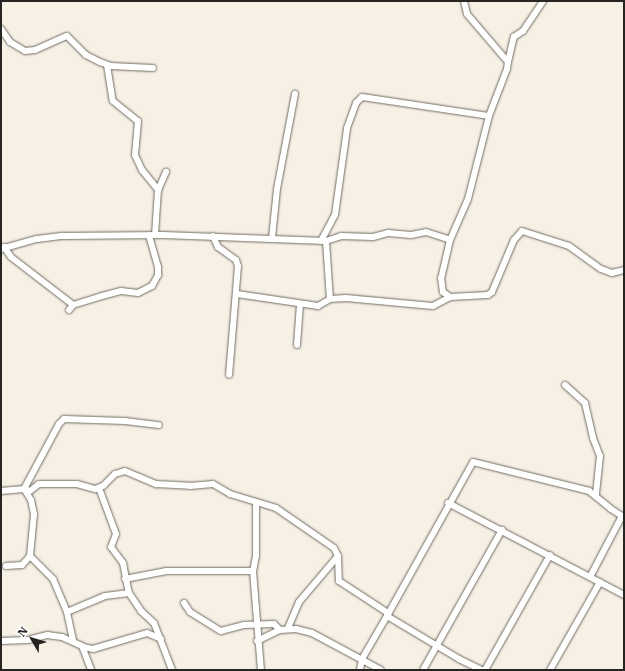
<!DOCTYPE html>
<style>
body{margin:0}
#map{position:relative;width:625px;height:671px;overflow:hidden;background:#f7f0e5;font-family:"IBM Plex Serif",serif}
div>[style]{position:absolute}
.roads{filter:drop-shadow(0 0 1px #706b62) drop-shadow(0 0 1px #706b62)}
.street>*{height:6px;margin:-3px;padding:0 3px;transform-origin:3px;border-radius:3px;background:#fff}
span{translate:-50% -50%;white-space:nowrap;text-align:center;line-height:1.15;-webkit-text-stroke:3.5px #fff;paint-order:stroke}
.frame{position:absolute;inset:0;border:2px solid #272521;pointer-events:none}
.north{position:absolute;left:12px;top:619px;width:40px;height:40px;-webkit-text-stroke:3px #fff;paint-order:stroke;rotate:308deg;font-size:11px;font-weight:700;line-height:16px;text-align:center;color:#272521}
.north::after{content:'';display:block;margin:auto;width:14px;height:18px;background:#272521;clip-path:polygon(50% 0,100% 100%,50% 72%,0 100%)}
</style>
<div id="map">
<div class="roads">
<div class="street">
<i style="left:464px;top:1px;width:13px;rotate:77deg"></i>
<i style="left:467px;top:14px;width:63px;rotate:49.5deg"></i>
<i style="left:508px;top:62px;width:7px;rotate:98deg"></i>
<i style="left:507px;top:69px;width:50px;rotate:111deg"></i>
<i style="left:489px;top:116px;width:86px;rotate:104.2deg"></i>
<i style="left:468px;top:199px;width:45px;rotate:113.7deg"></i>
<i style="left:450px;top:240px;width:39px;rotate:103deg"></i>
<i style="left:441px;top:278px;width:14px;rotate:82deg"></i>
<i style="left:443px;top:292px;width:9px;rotate:36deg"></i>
<i style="left:450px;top:297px;width:38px;rotate:-3deg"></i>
<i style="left:488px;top:295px;width:5px;rotate:-37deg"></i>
<i style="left:492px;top:292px;width:56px;rotate:-67.1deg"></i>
<i style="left:514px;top:240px;width:12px;rotate:-48deg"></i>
<i style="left:522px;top:231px;width:49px;rotate:17.7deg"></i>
<i style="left:569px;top:246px;width:39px;rotate:36deg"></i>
<i style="left:601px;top:269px;width:12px;rotate:20deg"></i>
<i style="left:612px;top:273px;width:12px;rotate:-14deg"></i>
<i style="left:1px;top:29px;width:16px;rotate:55deg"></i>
<i style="left:10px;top:42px;width:17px;rotate:31deg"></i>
<i style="left:25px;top:51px;width:10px;rotate:-6deg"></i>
<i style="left:35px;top:50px;width:35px;rotate:-24deg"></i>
<i style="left:67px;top:36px;width:27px;rotate:45deg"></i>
<i style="left:86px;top:55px;width:16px;rotate:27deg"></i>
<i style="left:100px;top:62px;width:12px;rotate:20deg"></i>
<i style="left:111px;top:66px;width:42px;rotate:2.7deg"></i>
<i style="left:508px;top:62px;width:26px;rotate:-77deg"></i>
<i style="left:514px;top:37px;width:11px;rotate:-34deg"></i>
<i style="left:523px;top:31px;width:36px;rotate:-56deg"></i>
<i style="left:107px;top:65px;width:36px;rotate:81deg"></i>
<i style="left:113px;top:101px;width:32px;rotate:39deg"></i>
<i style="left:138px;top:121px;width:34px;rotate:95deg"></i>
<i style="left:135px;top:155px;width:17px;rotate:65deg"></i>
<i style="left:142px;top:170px;width:26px;rotate:51deg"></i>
<i style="left:155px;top:235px;width:45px;rotate:-86.2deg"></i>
<i style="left:158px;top:190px;width:20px;rotate:-66deg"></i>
<i style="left:213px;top:236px;width:12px;rotate:66deg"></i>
<i style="left:218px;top:247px;width:22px;rotate:36deg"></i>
<i style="left:236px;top:260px;width:6px;rotate:72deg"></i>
<i style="left:238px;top:266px;width:109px;rotate:94.7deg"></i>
<i style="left:272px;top:238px;width:49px;rotate:-84.2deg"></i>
<i style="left:277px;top:189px;width:97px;rotate:-79.3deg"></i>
<i style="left:321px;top:241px;width:30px;rotate:-62deg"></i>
<i style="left:335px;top:215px;width:88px;rotate:-82.1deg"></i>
<i style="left:347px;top:128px;width:27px;rotate:-70deg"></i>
<i style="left:356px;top:103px;width:8px;rotate:-45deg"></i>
<i style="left:362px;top:97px;width:128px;rotate:8.5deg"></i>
<i style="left:326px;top:241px;width:58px;rotate:86.1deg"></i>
<i style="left:330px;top:299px;width:16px;rotate:-4deg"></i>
<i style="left:346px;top:298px;width:87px;rotate:5.3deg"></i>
<i style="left:433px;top:306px;width:19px;rotate:-28deg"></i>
<i style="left:4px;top:247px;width:12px;rotate:55deg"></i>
<i style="left:11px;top:257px;width:78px;rotate:37.7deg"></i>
<i style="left:1px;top:249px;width:37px;rotate:-16deg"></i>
<i style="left:37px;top:239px;width:26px;rotate:-7deg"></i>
<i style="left:63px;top:236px;width:100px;rotate:-0.6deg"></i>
<i style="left:163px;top:235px;width:163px;rotate:2.1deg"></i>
<i style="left:326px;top:241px;width:16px;rotate:-18deg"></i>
<i style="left:341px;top:236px;width:32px;rotate:2deg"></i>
<i style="left:373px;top:237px;width:16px;rotate:-15deg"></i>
<i style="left:388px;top:233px;width:23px;rotate:5deg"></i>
<i style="left:411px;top:235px;width:15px;rotate:-11deg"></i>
<i style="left:426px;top:232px;width:25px;rotate:18deg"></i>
<i style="left:237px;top:294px;width:82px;rotate:8.4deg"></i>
<i style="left:318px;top:306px;width:14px;rotate:-30deg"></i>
<i style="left:69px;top:310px;width:6px;rotate:-51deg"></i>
<i style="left:73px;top:305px;width:30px;rotate:-17deg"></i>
<i style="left:102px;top:296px;width:20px;rotate:-15deg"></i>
<i style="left:121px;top:291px;width:17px;rotate:7deg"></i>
<i style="left:138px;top:293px;width:16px;rotate:-27deg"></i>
<i style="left:152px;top:286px;width:13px;rotate:-61deg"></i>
<i style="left:158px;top:275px;width:8px;rotate:-90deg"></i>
<i style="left:158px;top:267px;width:33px;rotate:-106deg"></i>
<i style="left:297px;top:345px;width:41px;rotate:-85.8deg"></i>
<i style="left:565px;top:385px;width:27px;rotate:42deg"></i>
<i style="left:585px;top:403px;width:36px;rotate:77deg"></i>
<i style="left:593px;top:438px;width:19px;rotate:69deg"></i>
<i style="left:600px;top:456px;width:38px;rotate:96deg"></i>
<i style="left:99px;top:488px;width:49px;rotate:69.7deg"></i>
<i style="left:116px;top:534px;width:14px;rotate:111deg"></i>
<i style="left:111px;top:547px;width:20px;rotate:53deg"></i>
<i style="left:123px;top:563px;width:31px;rotate:79deg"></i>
<i style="left:1px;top:491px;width:23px;rotate:-5deg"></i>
<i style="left:24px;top:489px;width:6px;rotate:18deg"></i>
<i style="left:30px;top:491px;width:11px;rotate:-38deg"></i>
<i style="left:39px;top:484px;width:38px"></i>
<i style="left:77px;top:484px;width:19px;rotate:16deg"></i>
<i style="left:95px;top:489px;width:9px;rotate:-21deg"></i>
<i style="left:103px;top:486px;width:17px;rotate:-45deg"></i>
<i style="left:115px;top:474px;width:10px;rotate:-17deg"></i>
<i style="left:125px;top:471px;width:34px;rotate:23deg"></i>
<i style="left:156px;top:484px;width:34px;rotate:3deg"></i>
<i style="left:190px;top:486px;width:23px;rotate:-5deg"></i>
<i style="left:213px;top:484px;width:20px;rotate:30deg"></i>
<i style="left:230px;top:494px;width:48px;rotate:16.9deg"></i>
<i style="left:276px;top:508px;width:70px;rotate:34.6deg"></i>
<i style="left:334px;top:548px;width:9px;rotate:63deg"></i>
<i style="left:338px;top:556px;width:25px;rotate:88deg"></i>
<i style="left:339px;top:581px;width:59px;rotate:33.1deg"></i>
<i style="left:256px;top:503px;width:53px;rotate:90deg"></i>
<i style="left:256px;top:556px;width:15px;rotate:101deg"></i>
<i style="left:253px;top:571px;width:99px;rotate:85.4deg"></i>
<i style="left:448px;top:503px;width:199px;rotate:27.6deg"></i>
<i style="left:30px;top:556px;width:33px;rotate:45deg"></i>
<i style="left:53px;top:579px;width:36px;rotate:67deg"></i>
<i style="left:67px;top:612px;width:30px;rotate:78deg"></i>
<i style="left:6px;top:566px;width:16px;rotate:-4deg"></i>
<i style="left:22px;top:565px;width:12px;rotate:-48deg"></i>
<i style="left:30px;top:556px;width:42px;rotate:-84.6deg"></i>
<i style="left:34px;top:514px;width:14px;rotate:-102deg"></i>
<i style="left:31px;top:500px;width:13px;rotate:-122deg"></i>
<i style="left:24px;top:489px;width:74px;rotate:-61.7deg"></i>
<i style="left:59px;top:424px;width:7px;rotate:-45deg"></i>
<i style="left:64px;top:419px;width:61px;rotate:1.9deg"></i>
<i style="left:125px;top:421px;width:34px;rotate:7deg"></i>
<i style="left:590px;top:577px;width:69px;rotate:-62.3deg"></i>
<i style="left:125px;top:579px;width:42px;rotate:-11deg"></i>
<i style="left:166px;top:571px;width:87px"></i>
<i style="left:184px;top:603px;width:11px;rotate:56deg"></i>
<i style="left:190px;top:612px;width:36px;rotate:32deg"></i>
<i style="left:221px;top:631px;width:24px;rotate:-15deg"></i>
<i style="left:244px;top:625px;width:30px;rotate:-2deg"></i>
<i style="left:274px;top:624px;width:8px;rotate:45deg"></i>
<i style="left:67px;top:612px;width:41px;rotate:-22.8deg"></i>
<i style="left:105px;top:596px;width:24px;rotate:-7deg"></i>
<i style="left:129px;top:593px;width:22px;rotate:56deg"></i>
<i style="left:141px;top:611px;width:18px;rotate:43deg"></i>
<i style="left:154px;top:623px;width:50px;rotate:69deg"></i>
<i style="left:387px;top:616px;width:176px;rotate:-60.8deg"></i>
<i style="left:473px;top:462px;width:120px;rotate:14deg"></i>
<i style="left:589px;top:491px;width:28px;rotate:39deg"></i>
<i style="left:611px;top:509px;width:15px;rotate:32deg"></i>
<i style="left:288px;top:628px;width:28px;rotate:-67deg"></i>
<i style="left:299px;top:602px;width:60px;rotate:-49.7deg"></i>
<i style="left:1px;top:641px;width:27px;rotate:-2deg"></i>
<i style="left:28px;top:640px;width:20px;rotate:-15deg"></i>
<i style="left:47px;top:635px;width:15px;rotate:8deg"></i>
<i style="left:62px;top:637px;width:22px;rotate:24deg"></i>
<i style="left:82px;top:646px;width:26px;rotate:69deg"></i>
<i style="left:257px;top:641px;width:25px;rotate:-26deg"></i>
<i style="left:280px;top:630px;width:16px;rotate:-4deg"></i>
<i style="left:296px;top:629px;width:16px;rotate:14deg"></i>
<i style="left:312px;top:633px;width:78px;rotate:28.2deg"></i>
<i style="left:83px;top:647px;width:10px;rotate:11deg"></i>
<i style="left:93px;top:649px;width:56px;rotate:-16.5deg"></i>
<i style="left:147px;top:633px;width:15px;rotate:23deg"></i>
<i style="left:360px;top:670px;width:11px;rotate:-80deg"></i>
<i style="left:362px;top:659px;width:50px;rotate:-59.8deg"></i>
<i style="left:387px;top:616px;width:84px;rotate:30.8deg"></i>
<i style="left:459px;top:659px;width:25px;rotate:26deg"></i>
<i style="left:423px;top:670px;width:161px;rotate:-60.6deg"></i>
<i style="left:485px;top:670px;width:132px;rotate:-60.5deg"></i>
<i style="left:550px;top:670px;width:101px;rotate:-60.4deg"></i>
</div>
</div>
<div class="frame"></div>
<div class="north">N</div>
</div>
